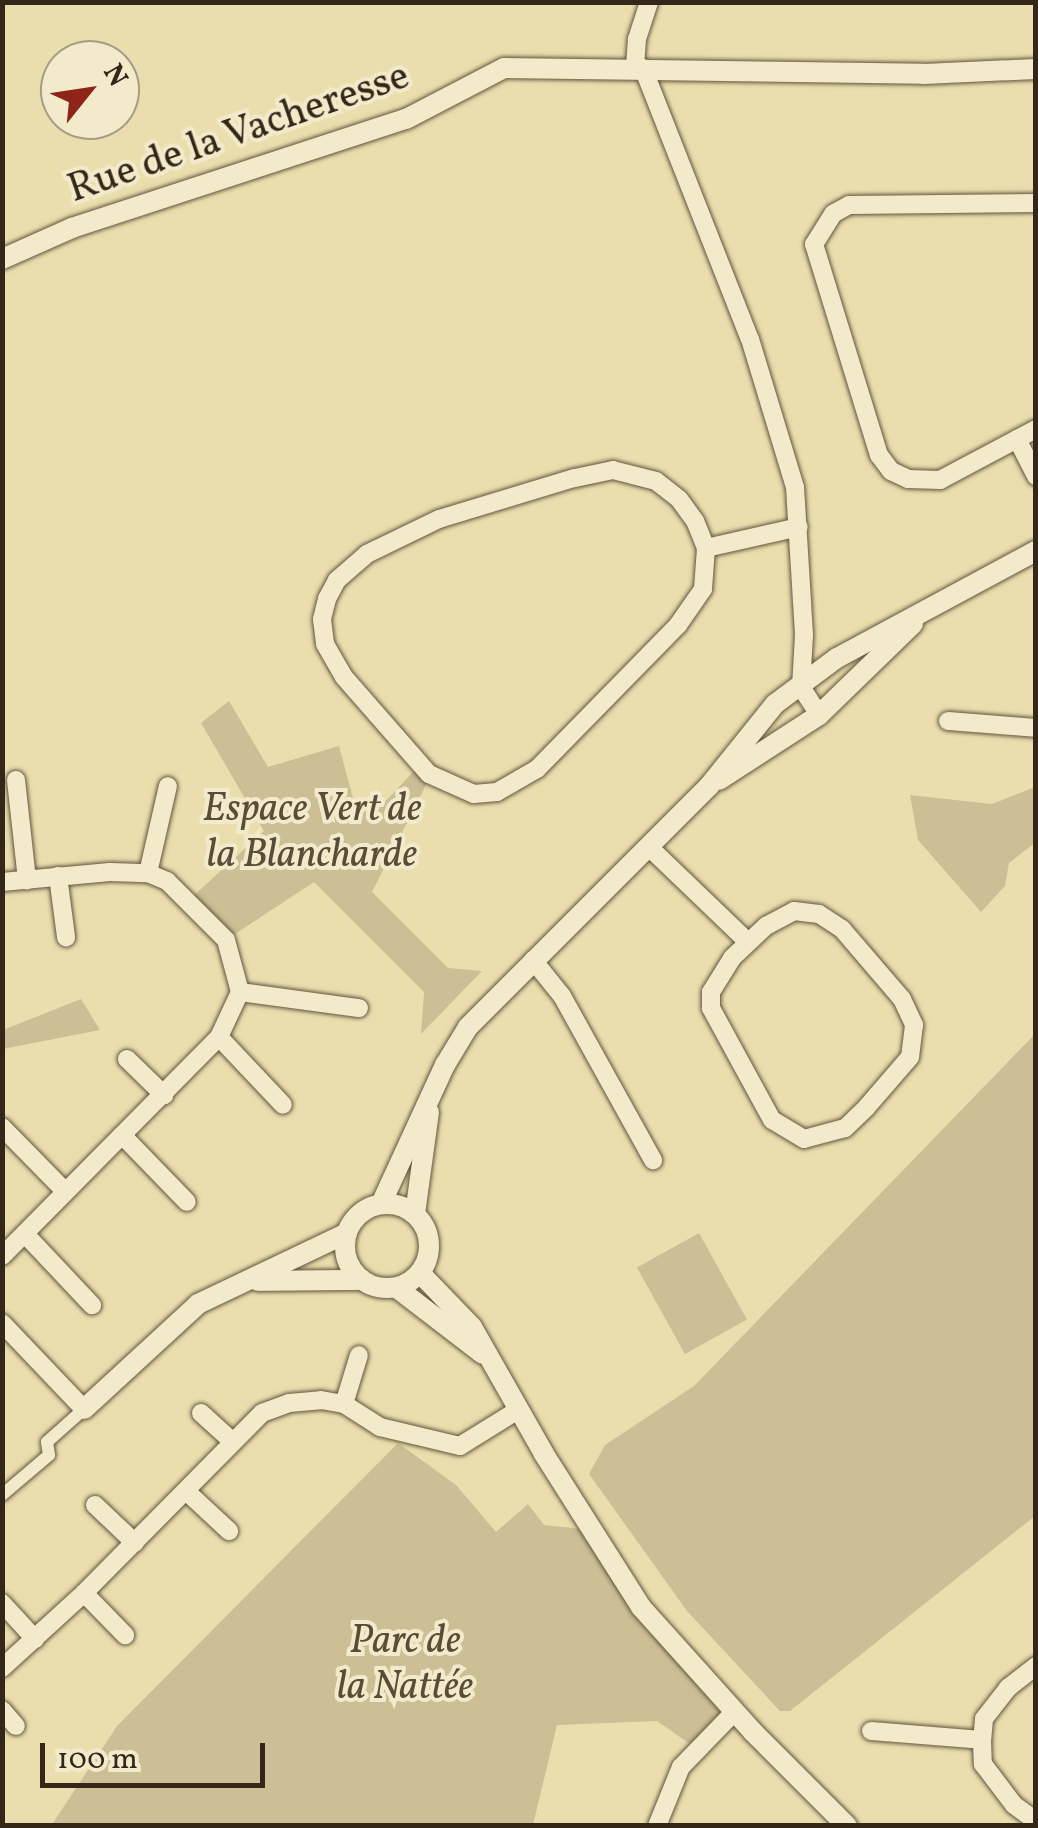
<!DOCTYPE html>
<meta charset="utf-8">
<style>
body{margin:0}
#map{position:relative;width:1038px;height:1828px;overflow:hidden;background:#ebdeae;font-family:Vollkorn,serif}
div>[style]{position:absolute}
.green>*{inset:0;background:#ccbf95;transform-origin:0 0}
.roads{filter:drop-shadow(0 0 2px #62553e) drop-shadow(0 0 2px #62553e)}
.pedestrian>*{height:12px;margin:-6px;padding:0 6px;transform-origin:6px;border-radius:6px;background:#f2eaca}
.minor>*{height:18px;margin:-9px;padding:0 9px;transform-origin:9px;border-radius:9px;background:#f2eaca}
.tertiary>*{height:20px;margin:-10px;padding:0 10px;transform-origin:10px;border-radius:10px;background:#f2eaca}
.tertiary>.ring{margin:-10px;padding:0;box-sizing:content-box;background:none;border:20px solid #f2eaca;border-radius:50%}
span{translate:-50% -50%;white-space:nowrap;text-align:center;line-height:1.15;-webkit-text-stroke:8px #f2eaca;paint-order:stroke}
.street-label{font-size:40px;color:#342719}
.park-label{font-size:40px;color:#5a4d38;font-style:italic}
.frame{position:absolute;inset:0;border:5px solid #342719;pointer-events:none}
.north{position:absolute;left:40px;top:40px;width:100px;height:100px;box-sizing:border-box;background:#f2eaca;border:2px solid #a69c83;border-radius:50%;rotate:60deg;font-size:28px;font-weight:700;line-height:40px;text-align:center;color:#342719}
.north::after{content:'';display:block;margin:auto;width:35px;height:45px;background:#8f2418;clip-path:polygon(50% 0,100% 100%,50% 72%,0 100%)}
.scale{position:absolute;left:40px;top:1743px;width:225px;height:45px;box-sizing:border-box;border:5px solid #342719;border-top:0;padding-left:12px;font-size:30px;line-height:35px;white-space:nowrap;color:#342719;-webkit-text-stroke:8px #f2eaca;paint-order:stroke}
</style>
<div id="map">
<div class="green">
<i style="clip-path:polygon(229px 701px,268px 767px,339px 746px,357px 813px,381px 806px,414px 771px,427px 783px,372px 892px,448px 968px,482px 971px,421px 1034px,424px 992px,314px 882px,226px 940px,189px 900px,264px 831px,201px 723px)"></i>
<i style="clip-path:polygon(1035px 787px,1035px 843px,1009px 863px,1005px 886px,981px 912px,918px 840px,910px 795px,992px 804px)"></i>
<i style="clip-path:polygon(81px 999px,100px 1030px,3px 1049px,3px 1030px)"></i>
<i style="clip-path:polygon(1035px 1034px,1035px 1516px,790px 1711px,780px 1711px,687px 1611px,589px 1474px,605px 1445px,694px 1386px)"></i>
<i style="left:699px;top:1233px;width:99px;height:71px;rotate:61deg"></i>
<i style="clip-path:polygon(398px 1443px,456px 1485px,496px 1532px,528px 1504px,544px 1525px,592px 1530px,735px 1711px,697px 1749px,657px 1721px,557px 1725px,533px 1825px,51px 1826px,117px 1726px)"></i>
</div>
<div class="roads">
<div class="pedestrian">
<i style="left:2px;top:1495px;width:62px;rotate:-40.4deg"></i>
<i style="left:49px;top:1455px;width:13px;rotate:-99deg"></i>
<i style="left:47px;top:1442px;width:50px;rotate:-41.7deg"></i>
</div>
<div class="minor">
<i style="left:635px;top:67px;width:28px;rotate:-86deg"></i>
<i style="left:637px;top:39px;width:39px;rotate:-72deg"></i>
<i style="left:643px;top:68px;width:291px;rotate:68.5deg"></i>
<i style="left:750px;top:339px;width:155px;rotate:73.1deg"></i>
<i style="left:795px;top:487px;width:148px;rotate:86.5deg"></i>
<i style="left:804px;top:635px;width:52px;rotate:93.3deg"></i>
<i style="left:801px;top:687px;width:33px;rotate:57deg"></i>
<i style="left:1036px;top:203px;width:187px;rotate:179.4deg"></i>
<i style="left:849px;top:205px;width:18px;rotate:151deg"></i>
<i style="left:833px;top:214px;width:36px;rotate:122deg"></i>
<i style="left:814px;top:244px;width:221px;rotate:72.9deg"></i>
<i style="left:879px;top:455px;width:20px;rotate:53deg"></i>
<i style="left:891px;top:471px;width:19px;rotate:25deg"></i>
<i style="left:908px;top:479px;width:32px;rotate:2deg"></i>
<i style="left:940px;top:480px;width:109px;rotate:-28deg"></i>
<i style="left:1017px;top:439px;width:42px;rotate:62.8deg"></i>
<i style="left:706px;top:548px;width:29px;rotate:-112deg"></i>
<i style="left:695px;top:521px;width:27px;rotate:-126deg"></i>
<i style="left:679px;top:499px;width:29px;rotate:-142deg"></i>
<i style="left:656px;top:481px;width:44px;rotate:-165.7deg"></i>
<i style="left:613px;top:470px;width:40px;rotate:168deg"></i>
<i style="left:574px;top:478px;width:141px;rotate:163.1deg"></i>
<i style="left:439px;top:519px;width:80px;rotate:154.1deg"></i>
<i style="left:367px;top:554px;width:40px;rotate:139deg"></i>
<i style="left:337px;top:580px;width:21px;rotate:118deg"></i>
<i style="left:327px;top:599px;width:21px;rotate:104deg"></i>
<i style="left:322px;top:619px;width:25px;rotate:83deg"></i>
<i style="left:325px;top:644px;width:38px;rotate:60deg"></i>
<i style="left:344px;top:677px;width:129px;rotate:48.8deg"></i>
<i style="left:429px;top:774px;width:49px;rotate:24deg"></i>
<i style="left:474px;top:794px;width:23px;rotate:-5deg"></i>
<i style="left:497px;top:792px;width:46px;rotate:-29.9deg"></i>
<i style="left:537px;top:769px;width:202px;rotate:-45.6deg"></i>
<i style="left:678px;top:625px;width:44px;rotate:-55.2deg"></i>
<i style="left:703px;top:589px;width:41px;rotate:-85.8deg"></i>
<i style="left:706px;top:548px;width:95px;rotate:-12.7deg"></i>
<i style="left:948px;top:721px;width:88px;rotate:4.5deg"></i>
<i style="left:16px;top:780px;width:101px;rotate:83.7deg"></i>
<i style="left:649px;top:847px;width:136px;rotate:43.8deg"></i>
<i style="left:148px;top:873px;width:89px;rotate:-77.1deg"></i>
<i style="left:58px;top:876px;width:62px;rotate:82.5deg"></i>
<i style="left:2px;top:882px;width:108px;rotate:-5.3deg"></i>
<i style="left:110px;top:872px;width:38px;rotate:2deg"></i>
<i style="left:148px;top:873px;width:21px;rotate:23deg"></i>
<i style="left:167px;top:881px;width:83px;rotate:45deg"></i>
<i style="left:226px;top:940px;width:54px;rotate:74.9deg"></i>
<i style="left:240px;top:992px;width:50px;rotate:115deg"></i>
<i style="left:219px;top:1037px;width:308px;rotate:134.7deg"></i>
<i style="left:794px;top:911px;width:25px;rotate:7deg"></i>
<i style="left:819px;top:914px;width:27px;rotate:33deg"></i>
<i style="left:842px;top:929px;width:92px;rotate:49.4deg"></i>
<i style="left:902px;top:999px;width:29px;rotate:65deg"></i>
<i style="left:914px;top:1025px;width:32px;rotate:97deg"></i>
<i style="left:910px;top:1057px;width:67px;rotate:130.8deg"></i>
<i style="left:866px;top:1108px;width:29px;rotate:136deg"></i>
<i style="left:845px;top:1128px;width:42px;rotate:165deg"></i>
<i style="left:804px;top:1139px;width:37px;rotate:-149deg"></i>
<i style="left:772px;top:1120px;width:128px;rotate:-118.6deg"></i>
<i style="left:711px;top:1008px;width:16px;rotate:-90deg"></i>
<i style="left:711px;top:992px;width:40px;rotate:-58deg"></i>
<i style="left:732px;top:958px;width:47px;rotate:-43.3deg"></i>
<i style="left:766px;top:926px;width:32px;rotate:-28deg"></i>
<i style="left:533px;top:960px;width:46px;rotate:51.1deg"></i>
<i style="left:562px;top:996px;width:188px;rotate:61deg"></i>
<i style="left:240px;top:992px;width:120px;rotate:7.7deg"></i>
<i style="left:219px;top:1037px;width:93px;rotate:46.7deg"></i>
<i style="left:127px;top:1059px;width:52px;rotate:44.2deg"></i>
<i style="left:2px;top:1127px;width:90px;rotate:45.5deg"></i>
<i style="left:122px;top:1135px;width:93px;rotate:45.9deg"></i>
<i style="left:25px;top:1234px;width:98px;rotate:46.7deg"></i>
<i style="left:2px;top:1323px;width:119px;rotate:46.4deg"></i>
<i style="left:344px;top:1404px;width:51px;rotate:-73deg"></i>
<i style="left:201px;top:1413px;width:43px;rotate:42.2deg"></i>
<i style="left:186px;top:1491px;width:59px;rotate:42.9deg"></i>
<i style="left:95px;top:1505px;width:55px;rotate:43.5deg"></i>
<i style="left:84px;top:1593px;width:59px;rotate:45.7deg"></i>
<i style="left:2px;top:1603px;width:49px;rotate:47.5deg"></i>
<i style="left:1036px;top:1666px;width:36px;rotate:142deg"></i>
<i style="left:1008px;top:1688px;width:39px;rotate:128deg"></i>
<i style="left:984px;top:1719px;width:21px;rotate:95deg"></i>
<i style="left:982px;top:1740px;width:24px;rotate:88deg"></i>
<i style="left:983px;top:1764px;width:51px;rotate:52.9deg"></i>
<i style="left:1014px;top:1805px;width:27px;rotate:36deg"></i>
<i style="left:2px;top:1668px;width:111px;rotate:-42.4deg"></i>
<i style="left:84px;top:1593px;width:253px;rotate:-45.3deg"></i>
<i style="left:262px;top:1413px;width:29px;rotate:-20deg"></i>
<i style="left:289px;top:1403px;width:32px;rotate:-5deg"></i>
<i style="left:321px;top:1400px;width:23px;rotate:10deg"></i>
<i style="left:344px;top:1404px;width:43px;rotate:32.6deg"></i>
<i style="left:380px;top:1427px;width:82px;rotate:13.4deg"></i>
<i style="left:460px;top:1446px;width:68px;rotate:-31.8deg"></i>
<i style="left:2px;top:1710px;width:21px;rotate:49deg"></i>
<i style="left:871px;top:1731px;width:111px;rotate:4.6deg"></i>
<i style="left:657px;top:1826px;width:64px;rotate:-67.9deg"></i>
<i style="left:681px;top:1767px;width:78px;rotate:-46deg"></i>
</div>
<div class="tertiary">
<i style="left:2px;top:259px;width:77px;rotate:-23.9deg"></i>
<i style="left:72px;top:228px;width:351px;rotate:-18.1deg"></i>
<i style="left:406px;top:119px;width:110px;rotate:-27.5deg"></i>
<i style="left:504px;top:68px;width:420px;rotate:0.8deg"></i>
<i style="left:924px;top:74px;width:112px;rotate:-2.6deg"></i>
<i style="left:719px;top:780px;width:119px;rotate:-33deg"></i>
<i style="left:819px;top:715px;width:131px;rotate:-44.1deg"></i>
<i class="ring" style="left:345px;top:1204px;width:64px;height:64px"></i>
<i style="left:381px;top:1204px;width:153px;rotate:-65.3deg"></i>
<i style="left:445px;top:1065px;width:44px;rotate:-58.8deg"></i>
<i style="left:468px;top:1027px;width:341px;rotate:-45deg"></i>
<i style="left:709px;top:786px;width:105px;rotate:-51.2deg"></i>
<i style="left:775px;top:704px;width:77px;rotate:-36.6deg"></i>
<i style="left:837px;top:658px;width:226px;rotate:-28.3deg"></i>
<i style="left:415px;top:1214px;width:103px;rotate:-82.2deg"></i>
<i style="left:420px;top:1273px;width:75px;rotate:46.1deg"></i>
<i style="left:472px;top:1327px;width:146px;rotate:60.4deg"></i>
<i style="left:544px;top:1454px;width:181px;rotate:57.6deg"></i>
<i style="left:641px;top:1607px;width:168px;rotate:48.1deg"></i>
<i style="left:753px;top:1732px;width:133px;rotate:45deg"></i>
<i style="left:258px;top:1281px;width:104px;rotate:-0.6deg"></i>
<i style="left:397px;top:1288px;width:108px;rotate:37.5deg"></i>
<i style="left:84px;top:1409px;width:155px;rotate:-42.6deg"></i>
<i style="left:198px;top:1304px;width:165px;rotate:-25.5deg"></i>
</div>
</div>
<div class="street-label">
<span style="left:239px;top:134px;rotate:-19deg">Rue de la Vacheresse</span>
</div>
<div class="park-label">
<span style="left:312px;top:833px">Espace Vert de<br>la Blancharde</span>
<span style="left:405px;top:1665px">Parc de<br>la Nattée</span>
</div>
<div class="frame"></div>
<div class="north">N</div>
<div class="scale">100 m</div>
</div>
